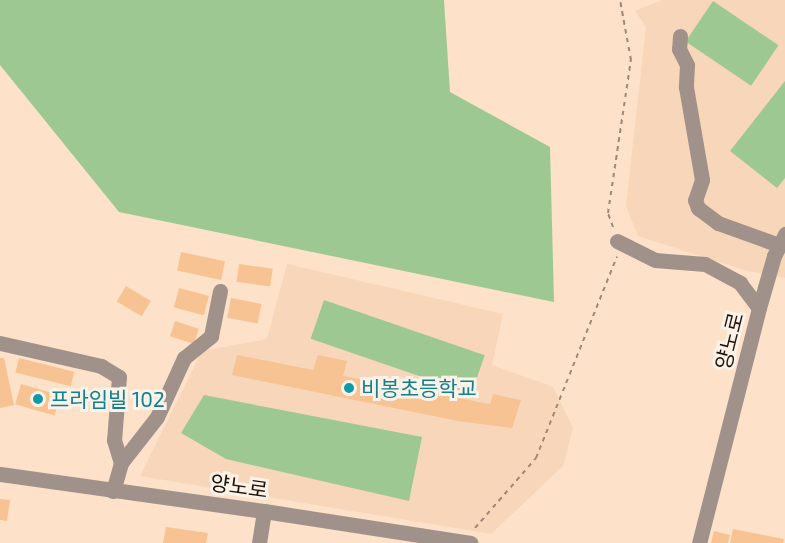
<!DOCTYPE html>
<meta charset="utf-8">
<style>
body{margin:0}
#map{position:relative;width:785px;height:543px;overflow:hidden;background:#fde1c9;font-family:"Exo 2","Noto Sans KR",sans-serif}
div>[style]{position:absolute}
.built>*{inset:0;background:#f8d6b9}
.green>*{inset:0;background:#9ec891;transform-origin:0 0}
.building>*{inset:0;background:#f8c393;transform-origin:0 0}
.path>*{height:2px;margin-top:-1px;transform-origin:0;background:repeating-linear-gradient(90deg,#9c8977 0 4.5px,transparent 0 9px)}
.minor>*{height:15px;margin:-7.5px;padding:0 7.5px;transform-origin:7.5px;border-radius:7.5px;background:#a0928a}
.dots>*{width:16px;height:16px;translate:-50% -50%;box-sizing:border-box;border:3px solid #fdf2e8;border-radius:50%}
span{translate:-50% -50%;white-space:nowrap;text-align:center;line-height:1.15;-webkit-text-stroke:6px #fdf2e8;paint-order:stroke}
.street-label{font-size:21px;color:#1d140b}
.culture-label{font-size:21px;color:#0d838f}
.left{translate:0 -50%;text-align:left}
</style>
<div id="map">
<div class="built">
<i style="clip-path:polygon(662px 0,785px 0,785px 278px,744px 270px,638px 236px,626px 206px,646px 27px,635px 11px)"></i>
<i style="clip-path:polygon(287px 264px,503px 314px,492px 365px,553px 387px,573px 428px,563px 466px,491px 534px,140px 476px,202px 351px,267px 339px)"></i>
</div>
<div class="green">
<i style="clip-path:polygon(0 0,444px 0,450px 92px,550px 147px,554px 302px,119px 212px,0 65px)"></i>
<i style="left:713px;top:1px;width:79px;height:49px;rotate:34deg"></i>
<i style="clip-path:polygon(785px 81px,785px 178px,777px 188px,730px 151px)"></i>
<i style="left:324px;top:300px;width:170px;height:41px;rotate:19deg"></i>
<i style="clip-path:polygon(204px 395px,422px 437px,409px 501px,226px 459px,181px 433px)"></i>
</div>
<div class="building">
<i style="left:181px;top:252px;width:45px;height:19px;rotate:12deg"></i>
<i style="left:239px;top:264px;width:34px;height:18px;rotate:8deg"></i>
<i style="left:126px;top:286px;width:29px;height:18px;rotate:31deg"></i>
<i style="left:179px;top:288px;width:31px;height:20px;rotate:15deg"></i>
<i style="left:231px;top:298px;width:31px;height:20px;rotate:11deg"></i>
<i style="left:175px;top:321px;width:25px;height:16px;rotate:18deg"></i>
<i style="clip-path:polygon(237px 355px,313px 370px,318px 355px,347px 361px,343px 376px,490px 404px,493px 394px,521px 400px,512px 428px,458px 421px,232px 375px)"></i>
<i style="clip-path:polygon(0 358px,4px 358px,14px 405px,0 408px)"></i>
<i style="left:19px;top:358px;width:57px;height:15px;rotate:14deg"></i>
<i style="left:21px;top:384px;width:41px;height:21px;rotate:16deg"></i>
<i style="clip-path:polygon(0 499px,10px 500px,7px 521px,0 520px)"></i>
<i style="clip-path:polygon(166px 527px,208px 533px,206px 543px,163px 543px)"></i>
<i style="clip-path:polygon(733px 529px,784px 539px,783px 543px,730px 543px)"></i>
<i style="clip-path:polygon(714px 531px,730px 535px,728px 543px,711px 543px)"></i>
</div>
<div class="path">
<i style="left:613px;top:227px;width:15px;rotate:-110deg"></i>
<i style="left:608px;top:213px;width:155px;rotate:-81.5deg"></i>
<i style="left:631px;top:60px;width:61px;rotate:-100.4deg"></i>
<i style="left:475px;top:528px;width:93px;rotate:-48.9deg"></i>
<i style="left:536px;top:458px;width:217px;rotate:-68.1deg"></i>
</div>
<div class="minor">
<i style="left:680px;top:36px;width:13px;rotate:94deg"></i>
<i style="left:679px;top:49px;width:18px;rotate:63deg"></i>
<i style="left:687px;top:65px;width:22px;rotate:93deg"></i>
<i style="left:686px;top:87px;width:94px;rotate:80.2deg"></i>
<i style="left:702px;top:180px;width:21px;rotate:109deg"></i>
<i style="left:695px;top:200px;width:9px;rotate:69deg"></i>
<i style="left:698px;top:208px;width:25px;rotate:37deg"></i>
<i style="left:718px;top:223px;width:65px;rotate:19.8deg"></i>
<i style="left:617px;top:241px;width:42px;rotate:26.6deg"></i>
<i style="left:655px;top:260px;width:50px;rotate:4.6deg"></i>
<i style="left:705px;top:264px;width:40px;rotate:28deg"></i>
<i style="left:740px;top:283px;width:31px;rotate:53deg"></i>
<i style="left:759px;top:308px;width:243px;rotate:104.3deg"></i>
<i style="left:759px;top:308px;width:54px;rotate:-73.9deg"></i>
<i style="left:774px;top:256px;width:25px;rotate:-63deg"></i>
<i style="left:0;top:343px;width:104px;rotate:12.8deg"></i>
<i style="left:101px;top:366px;width:21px;rotate:31deg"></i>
<i style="left:119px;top:377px;width:63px;rotate:94.5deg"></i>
<i style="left:114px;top:440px;width:24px;rotate:73deg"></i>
<i style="left:0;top:474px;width:267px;rotate:8deg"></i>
<i style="left:264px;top:511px;width:209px;rotate:8.8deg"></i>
<i style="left:113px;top:491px;width:29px;rotate:-74deg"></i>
<i style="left:121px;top:463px;width:58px;rotate:-52deg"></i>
<i style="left:157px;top:417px;width:65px;rotate:-65.4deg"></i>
<i style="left:184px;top:358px;width:35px;rotate:-39deg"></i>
<i style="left:211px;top:336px;width:46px;rotate:-78.7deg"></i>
<i style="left:259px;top:543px;width:32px;rotate:-81deg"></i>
</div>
<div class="dots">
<i style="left:349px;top:388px;background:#0f9aa8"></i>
<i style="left:38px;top:399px;background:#0f9aa8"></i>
</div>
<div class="street-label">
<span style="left:729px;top:341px;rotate:-76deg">양노로</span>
<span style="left:239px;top:486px;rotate:8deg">양노로</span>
</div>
<div class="culture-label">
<span class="left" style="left:361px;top:388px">비봉초등학교</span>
<span class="left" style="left:50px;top:399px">프라임빌 102</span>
</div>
</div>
